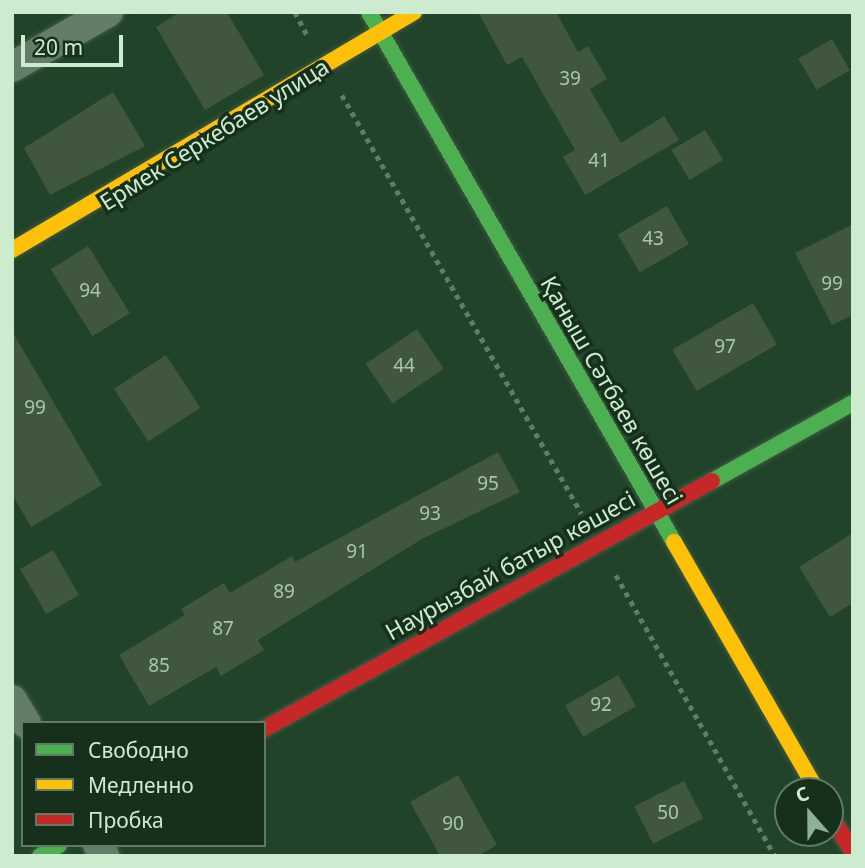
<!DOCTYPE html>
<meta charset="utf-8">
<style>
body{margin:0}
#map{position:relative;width:865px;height:868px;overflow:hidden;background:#204329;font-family:"Noto Sans",sans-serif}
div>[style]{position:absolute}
.building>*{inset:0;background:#40573e;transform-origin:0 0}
.path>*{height:4.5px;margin-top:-2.25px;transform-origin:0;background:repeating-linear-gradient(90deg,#627a67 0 5px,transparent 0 10px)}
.roads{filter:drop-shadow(0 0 2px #405b46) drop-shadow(0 0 2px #405b46)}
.street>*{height:30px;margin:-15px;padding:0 15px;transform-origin:15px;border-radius:15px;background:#647d69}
.fast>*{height:16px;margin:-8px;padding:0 8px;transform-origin:8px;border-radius:8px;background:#4caf50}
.slow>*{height:16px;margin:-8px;padding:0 8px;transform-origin:8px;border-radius:8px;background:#ffc107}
.jam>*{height:16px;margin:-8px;padding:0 8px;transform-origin:8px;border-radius:8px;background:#c62828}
span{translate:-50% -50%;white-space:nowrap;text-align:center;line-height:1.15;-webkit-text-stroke:7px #17301c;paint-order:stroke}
.number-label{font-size:19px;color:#a9c6ab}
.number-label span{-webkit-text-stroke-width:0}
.street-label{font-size:23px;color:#ccebcf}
.frame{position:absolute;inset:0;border:14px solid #ccebcf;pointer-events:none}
.legend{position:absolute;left:21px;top:721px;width:245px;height:126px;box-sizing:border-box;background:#17301c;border:2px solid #5f7b64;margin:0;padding:9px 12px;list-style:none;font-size:21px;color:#ccebcf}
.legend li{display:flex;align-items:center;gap:14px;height:35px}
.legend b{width:35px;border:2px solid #5f7b64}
.north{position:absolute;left:774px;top:777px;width:70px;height:70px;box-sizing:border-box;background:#17301c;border:2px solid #5f7b64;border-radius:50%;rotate:339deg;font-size:19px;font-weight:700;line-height:28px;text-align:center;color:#ccebcf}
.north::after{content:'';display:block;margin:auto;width:24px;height:32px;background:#90b095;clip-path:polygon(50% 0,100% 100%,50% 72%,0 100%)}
.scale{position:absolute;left:21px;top:35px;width:102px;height:32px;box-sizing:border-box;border:4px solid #ccebcf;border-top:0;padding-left:9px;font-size:21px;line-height:24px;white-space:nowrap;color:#ccebcf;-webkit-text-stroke:5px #17301c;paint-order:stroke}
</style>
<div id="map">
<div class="building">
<i style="clip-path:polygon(180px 12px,227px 12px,264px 75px,205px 110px,156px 27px)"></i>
<i style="clip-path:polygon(478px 12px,556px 12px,578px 52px,588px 46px,607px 79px,590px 89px,621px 143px,664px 116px,679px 140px,585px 195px,563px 157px,575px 150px,522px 57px,507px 65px)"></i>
<i style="left:832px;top:39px;width:36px;height:39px;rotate:60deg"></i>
<i style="clip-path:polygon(113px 92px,145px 146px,50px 195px,24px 148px)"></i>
<i style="left:705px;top:130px;width:35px;height:39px;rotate:59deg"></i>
<i style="left:667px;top:206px;width:44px;height:57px;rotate:60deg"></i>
<i style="clip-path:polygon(853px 224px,853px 315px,832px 325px,795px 253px)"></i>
<i style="left:88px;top:246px;width:79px;height:44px;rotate:58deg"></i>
<i style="left:753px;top:303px;width:48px;height:93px;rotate:60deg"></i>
<i style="left:417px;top:329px;width:48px;height:62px;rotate:56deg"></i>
<i style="clip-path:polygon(12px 331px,102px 485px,31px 527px,12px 494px)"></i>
<i style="left:166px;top:355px;width:63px;height:62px;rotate:57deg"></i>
<i style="clip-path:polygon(498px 452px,520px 492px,422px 539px,258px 640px,264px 650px,221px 676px,216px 667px,149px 706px,119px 655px,185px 615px,181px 609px,224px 583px,230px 593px,292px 556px,295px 562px)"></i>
<i style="clip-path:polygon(853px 533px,853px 603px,830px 617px,799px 567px)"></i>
<i style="left:53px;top:550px;width:52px;height:38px;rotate:60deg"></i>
<i style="left:618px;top:675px;width:36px;height:61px;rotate:60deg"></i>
<i style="clip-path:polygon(458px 775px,497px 845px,478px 856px,440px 856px,410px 802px)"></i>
<i style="left:684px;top:781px;width:42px;height:56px;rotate:63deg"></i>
</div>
<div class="path">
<i style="left:295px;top:12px;width:27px;rotate:62deg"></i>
<i style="left:342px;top:95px;width:482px;rotate:60.2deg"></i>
<i style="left:616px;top:575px;width:323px;rotate:60.5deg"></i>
</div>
<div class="roads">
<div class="street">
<i style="left:12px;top:67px;width:111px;rotate:-29.8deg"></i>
<i style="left:12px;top:700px;width:27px;rotate:59deg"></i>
<i style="left:98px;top:845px;width:13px;rotate:61deg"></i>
</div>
<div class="fast">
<i style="left:369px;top:12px;width:611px;rotate:60.08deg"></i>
<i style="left:712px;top:481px;width:161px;rotate:-29deg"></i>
<i style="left:40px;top:856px;width:22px;rotate:-30deg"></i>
</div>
<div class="slow">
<i style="left:12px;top:250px;width:467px;rotate:-30.6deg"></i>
<i style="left:674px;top:542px;width:287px;rotate:60.1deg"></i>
</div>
<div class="jam">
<i style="left:264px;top:729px;width:512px;rotate:-28.97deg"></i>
<i style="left:830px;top:814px;width:45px;rotate:59.5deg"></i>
</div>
</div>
<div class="number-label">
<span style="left:570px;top:79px">39</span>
<span style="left:599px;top:161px">41</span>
<span style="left:653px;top:239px">43</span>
<span style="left:832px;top:284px">99</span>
<span style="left:90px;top:291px">94</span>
<span style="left:725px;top:347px">97</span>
<span style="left:404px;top:366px">44</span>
<span style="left:35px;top:408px">99</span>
<span style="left:488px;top:484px">95</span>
<span style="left:430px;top:514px">93</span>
<span style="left:357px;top:552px">91</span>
<span style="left:284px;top:592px">89</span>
<span style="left:223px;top:629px">87</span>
<span style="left:159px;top:666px">85</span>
<span style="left:601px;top:705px">92</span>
<span style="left:668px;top:813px">50</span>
<span style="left:453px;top:824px">90</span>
</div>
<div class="street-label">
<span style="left:214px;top:134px;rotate:-32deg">Ермек Серкебаев улица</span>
<span style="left:612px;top:390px;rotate:60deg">Қаныш Сәтбаев көшесі</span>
<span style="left:510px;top:565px;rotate:-29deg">Наурызбай батыр көшесі</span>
</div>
<div class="frame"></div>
<ul class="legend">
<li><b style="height:9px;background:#4caf50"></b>Свободно</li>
<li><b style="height:9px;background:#ffc107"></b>Медленно</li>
<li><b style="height:9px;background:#c62828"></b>Пробка</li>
</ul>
<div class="north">С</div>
<div class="scale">20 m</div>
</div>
